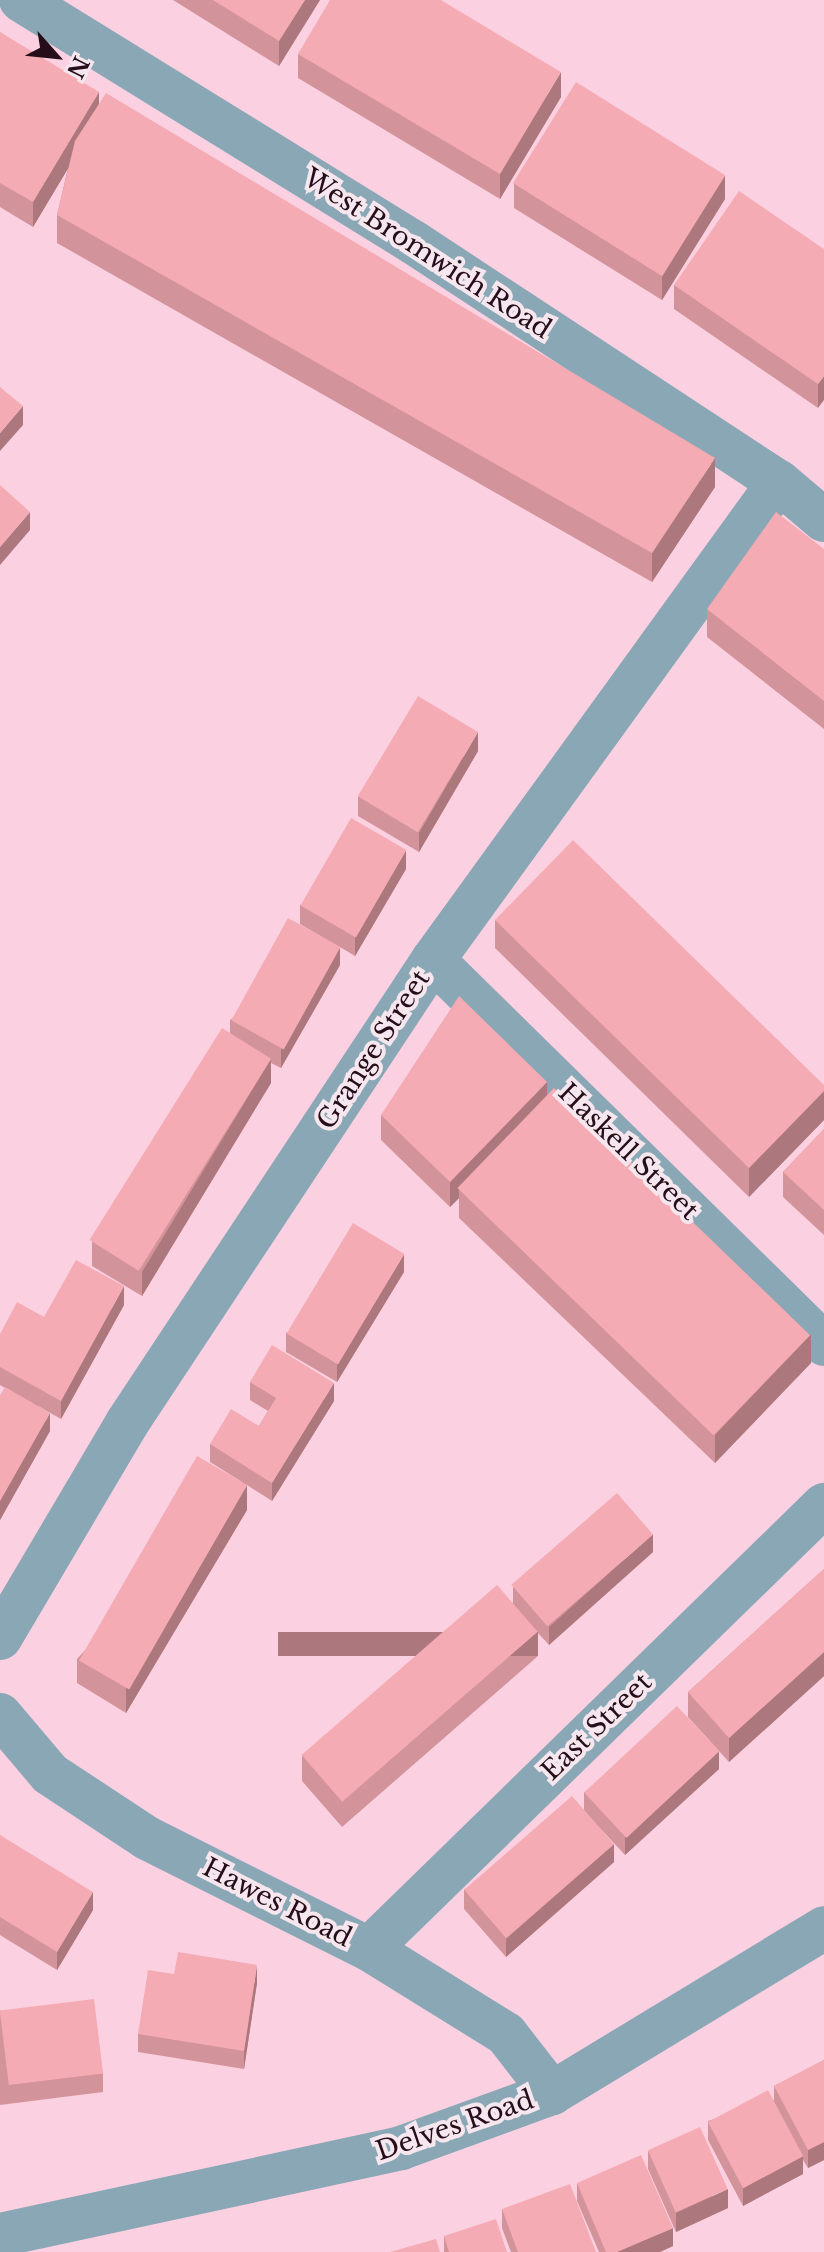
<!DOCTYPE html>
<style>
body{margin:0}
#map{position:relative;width:824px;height:2252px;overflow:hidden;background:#fbd1e2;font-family:"Libre Baskerville",serif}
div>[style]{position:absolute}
.minor>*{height:44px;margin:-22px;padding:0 22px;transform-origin:22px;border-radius:22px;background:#8aa7b6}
.wall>*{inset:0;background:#d3939a}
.shaded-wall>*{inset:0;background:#ac787d;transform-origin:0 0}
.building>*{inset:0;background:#f5abb3;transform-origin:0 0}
span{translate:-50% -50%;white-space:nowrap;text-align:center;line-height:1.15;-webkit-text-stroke:8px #f5e7ed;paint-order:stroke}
.street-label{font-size:26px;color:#250e19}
.north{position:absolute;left:16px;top:16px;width:80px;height:80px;-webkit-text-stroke:6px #f5e7ed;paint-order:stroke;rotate:117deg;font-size:22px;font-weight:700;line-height:32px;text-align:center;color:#250e19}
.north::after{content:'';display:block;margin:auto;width:28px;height:36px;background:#250e19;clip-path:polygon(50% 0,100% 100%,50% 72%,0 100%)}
</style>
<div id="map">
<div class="minor">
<i style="left:21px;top:0;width:461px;rotate:31.7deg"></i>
<i style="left:413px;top:242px;width:438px;rotate:33.3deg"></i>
<i style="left:779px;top:482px;width:59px;rotate:40.2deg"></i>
<i style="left:433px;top:960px;width:548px;rotate:44.48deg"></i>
<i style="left:0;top:1638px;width:250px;rotate:-59.4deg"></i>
<i style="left:127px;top:1423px;width:555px;rotate:-56.54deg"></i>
<i style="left:433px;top:960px;width:590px;rotate:-54.1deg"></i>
<i style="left:0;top:1715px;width:77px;rotate:49.7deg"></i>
<i style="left:50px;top:1774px;width:116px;rotate:33.4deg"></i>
<i style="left:147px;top:1838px;width:248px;rotate:26.6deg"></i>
<i style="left:369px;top:1949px;width:161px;rotate:31.8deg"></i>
<i style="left:506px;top:2034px;width:75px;rotate:52.1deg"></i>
<i style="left:369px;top:1949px;width:636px;rotate:-44.3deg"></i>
<i style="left:0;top:2235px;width:410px;rotate:-12.2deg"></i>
<i style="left:401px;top:2148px;width:161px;rotate:-20deg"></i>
<i style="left:552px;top:2093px;width:318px;rotate:-31.2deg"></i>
</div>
<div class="wall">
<i style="clip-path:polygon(173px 0,320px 0,279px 66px)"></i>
<i style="clip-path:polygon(0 32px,99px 103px,715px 487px,652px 582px,57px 243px,57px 215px,68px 168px,33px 227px,0 207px)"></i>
<i style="clip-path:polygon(298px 54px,561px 97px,500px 199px,298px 78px)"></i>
<i style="clip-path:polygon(514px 183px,725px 199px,662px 300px,514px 208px)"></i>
<i style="clip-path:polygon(824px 249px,818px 408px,674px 309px,674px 285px)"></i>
<i style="clip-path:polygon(824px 549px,824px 729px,707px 637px,707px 609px)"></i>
<i style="clip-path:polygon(478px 751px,419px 852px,358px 816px,358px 797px)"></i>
<i style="clip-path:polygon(406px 869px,355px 956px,340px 947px,340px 965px,281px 1068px,271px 1063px,271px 1083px,142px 1296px,92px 1266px,92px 1241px,230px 1033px,230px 1020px,332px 943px,300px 924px,300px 905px)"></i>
<i style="clip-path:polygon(495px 920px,824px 1085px,824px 1120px,749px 1197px,495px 948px)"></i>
<i style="clip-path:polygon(547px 1096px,811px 1363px,715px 1463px,459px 1218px,459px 1198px,450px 1207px,381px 1140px,381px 1115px)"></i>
<i style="clip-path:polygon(824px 1129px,824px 1235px,783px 1197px,783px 1172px)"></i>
<i style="clip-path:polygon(404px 1272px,337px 1382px,286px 1352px,286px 1333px)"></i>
<i style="clip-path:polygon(124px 1305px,61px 1419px,38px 1406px,50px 1431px,0 1520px,0 1396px,5px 1388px,0 1385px,0 1334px)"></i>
<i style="clip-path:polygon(250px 1382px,334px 1401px,272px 1501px,247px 1485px,247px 1510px,126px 1713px,77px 1683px,77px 1659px,242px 1482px,210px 1462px,210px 1444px,259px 1426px,268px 1411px,250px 1400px)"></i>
<i style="clip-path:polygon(653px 1552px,549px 1645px,538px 1633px,538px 1656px,342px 1827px,302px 1781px,302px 1756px,513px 1603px,513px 1587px)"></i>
<i style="clip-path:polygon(824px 1569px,824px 1676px,729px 1762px,688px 1717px,688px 1692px)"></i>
<i style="clip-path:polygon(719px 1769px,625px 1855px,598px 1826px,614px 1862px,506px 1957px,464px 1909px,464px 1890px,584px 1809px,584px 1792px)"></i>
<i style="clip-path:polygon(0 1835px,93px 1910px,57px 1970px,0 1935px)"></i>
<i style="clip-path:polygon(174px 1974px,257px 1983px,244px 2069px,138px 2052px,138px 2034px)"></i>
<i style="clip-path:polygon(0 2010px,103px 2073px,103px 2092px,0 2105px)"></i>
<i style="clip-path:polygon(824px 2060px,824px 2160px,808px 2168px,803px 2160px,803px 2174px,743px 2206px,708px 2140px,708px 2121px,774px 2100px,774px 2086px)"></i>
<i style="clip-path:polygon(648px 2151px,728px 2208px,676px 2232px,648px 2169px)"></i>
<i style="clip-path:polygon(577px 2183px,673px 2246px,660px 2252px,599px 2252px,577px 2201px)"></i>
<i style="clip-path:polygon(502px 2209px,596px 2252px,511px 2252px,502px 2228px)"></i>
<i style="clip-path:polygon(444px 2236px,507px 2252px,444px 2252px)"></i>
</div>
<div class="shaded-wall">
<i style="clip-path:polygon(305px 0,320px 0,279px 66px,279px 41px)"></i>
<i style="clip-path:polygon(561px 72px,561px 97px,500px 199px,500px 174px)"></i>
<i style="clip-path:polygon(99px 92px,99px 117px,33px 227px,33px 202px)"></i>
<i style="clip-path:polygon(725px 175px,725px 199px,662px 300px,662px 276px)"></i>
<i style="clip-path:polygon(824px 376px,824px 400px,818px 408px,818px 384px)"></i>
<i style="clip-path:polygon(23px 406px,23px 425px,0 451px,0 433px)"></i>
<i style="clip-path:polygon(715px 458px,715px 487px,652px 582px,652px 553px)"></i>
<i style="clip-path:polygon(30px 512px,30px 530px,0 565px,0 547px)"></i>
<i style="clip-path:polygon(478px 732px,478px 751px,419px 852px,419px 833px)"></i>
<i style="clip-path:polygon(406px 850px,406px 869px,355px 956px,355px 937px)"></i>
<i style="clip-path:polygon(340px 947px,340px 965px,281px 1068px,281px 1050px)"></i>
<i style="clip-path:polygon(271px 1059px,271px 1083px,142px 1296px,142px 1272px)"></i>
<i style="clip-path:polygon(547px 1082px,547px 1107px,459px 1189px,459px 1198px,450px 1207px,450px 1182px)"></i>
<i style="clip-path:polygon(824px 1091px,824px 1120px,749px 1197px,749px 1168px)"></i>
<i style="clip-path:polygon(404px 1254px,404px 1272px,337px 1382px,337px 1364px)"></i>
<i style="clip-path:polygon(124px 1286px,124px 1305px,61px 1419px,61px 1401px)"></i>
<i style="clip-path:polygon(811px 1334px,811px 1363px,715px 1463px,715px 1435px)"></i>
<i style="clip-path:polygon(334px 1383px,334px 1401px,272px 1501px,272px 1483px)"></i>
<i style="clip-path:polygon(50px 1413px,50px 1431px,0 1520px,0 1501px)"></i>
<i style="clip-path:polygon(247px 1485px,247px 1510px,126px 1713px,126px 1688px)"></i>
<i style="clip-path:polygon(653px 1534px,653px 1552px,549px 1645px,549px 1627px)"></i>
<i style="left:538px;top:1632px;width:24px;height:260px;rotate:90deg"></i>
<i style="clip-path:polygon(824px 1652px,824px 1676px,729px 1762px,729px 1738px)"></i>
<i style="clip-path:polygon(719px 1751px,719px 1769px,625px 1855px,625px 1837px)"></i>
<i style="clip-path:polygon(614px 1844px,614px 1862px,506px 1957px,506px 1939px)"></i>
<i style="clip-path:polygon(93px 1892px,93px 1910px,57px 1970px,57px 1952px)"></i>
<i style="clip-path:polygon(257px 1965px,257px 1983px,244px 2069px,244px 2051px)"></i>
<i style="clip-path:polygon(824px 2142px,824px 2160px,808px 2168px,808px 2150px)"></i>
<i style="clip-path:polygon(803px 2156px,803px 2174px,743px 2206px,743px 2188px)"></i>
<i style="clip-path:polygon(728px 2189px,728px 2208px,676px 2232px,676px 2213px)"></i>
<i style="clip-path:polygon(673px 2228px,673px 2246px,660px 2252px,617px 2252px)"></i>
</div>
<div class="building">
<i style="clip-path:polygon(213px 0,305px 0,279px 41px)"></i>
<i style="clip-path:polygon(330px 0,441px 0,561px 72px,500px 174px,298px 54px)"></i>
<i style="clip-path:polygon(0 32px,99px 92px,33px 202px,0 183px)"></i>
<i style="left:576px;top:82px;width:176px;height:119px;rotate:32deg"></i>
<i style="clip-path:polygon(106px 93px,715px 458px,652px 553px,57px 215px,75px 141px)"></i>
<i style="clip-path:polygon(739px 191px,824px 249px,824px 376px,818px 384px,674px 285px)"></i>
<i style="clip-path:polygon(0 387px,23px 406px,0 433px)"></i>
<i style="clip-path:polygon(0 485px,30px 512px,0 547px)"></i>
<i style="clip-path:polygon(776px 512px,824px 549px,824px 701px,707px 609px)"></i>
<i style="left:418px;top:696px;width:70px;height:117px;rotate:31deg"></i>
<i style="left:351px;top:818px;width:64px;height:101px;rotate:30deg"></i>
<i style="clip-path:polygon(573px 840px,824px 1085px,824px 1091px,749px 1168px,495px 920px)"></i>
<i style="left:288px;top:918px;width:60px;height:117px;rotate:29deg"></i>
<i style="clip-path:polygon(459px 996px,547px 1082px,450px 1182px,381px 1115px)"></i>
<i style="left:222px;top:1028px;width:58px;height:250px;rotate:32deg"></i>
<i style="left:554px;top:1088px;width:356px;height:139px;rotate:44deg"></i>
<i style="clip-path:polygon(824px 1129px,824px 1210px,783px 1172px)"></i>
<i style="left:353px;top:1223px;width:60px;height:129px;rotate:31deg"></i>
<i style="clip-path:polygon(76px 1260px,124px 1286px,61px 1401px,0 1367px,0 1334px,17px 1302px,44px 1317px)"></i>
<i style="clip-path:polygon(272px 1345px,334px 1383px,272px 1483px,210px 1444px,231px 1409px,259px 1426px,276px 1398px,250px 1382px)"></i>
<i style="clip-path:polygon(5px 1387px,50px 1413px,0 1501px,0 1396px)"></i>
<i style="left:197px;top:1456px;width:58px;height:236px;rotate:30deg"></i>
<i style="left:617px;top:1493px;width:55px;height:140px;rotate:49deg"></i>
<i style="clip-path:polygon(824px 1569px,824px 1652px,729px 1738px,688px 1692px)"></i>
<i style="left:497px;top:1585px;width:62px;height:259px;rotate:49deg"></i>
<i style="left:677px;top:1706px;width:62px;height:127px;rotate:47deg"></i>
<i style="left:572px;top:1796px;width:64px;height:143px;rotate:49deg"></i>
<i style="clip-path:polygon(0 1835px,93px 1892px,57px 1952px,0 1917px)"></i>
<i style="clip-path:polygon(178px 1952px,257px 1965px,244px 2051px,138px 2034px,148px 1970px,174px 1974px)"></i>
<i style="left:94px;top:1999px;width:75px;height:95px;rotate:83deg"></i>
<i style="clip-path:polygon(824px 2060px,824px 2142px,808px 2150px,774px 2086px)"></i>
<i style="left:768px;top:2090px;width:75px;height:68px;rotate:62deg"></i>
<i style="left:700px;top:2127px;width:68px;height:57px;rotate:66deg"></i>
<i style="clip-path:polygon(641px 2155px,673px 2228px,617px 2252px,606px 2252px,577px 2183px)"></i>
<i style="clip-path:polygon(570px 2184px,596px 2252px,518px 2252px,502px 2209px)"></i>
<i style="clip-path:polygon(496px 2219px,507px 2252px,449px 2252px,444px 2236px)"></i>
<i style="clip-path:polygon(436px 2239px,440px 2252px,390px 2252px)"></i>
</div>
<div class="street-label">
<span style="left:427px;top:254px;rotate:33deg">West Bromwich Road</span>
<span style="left:374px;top:1050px;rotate:-57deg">Grange Street</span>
<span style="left:628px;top:1152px;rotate:44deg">Haskell Street</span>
<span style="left:597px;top:1727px;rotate:-44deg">East Street</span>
<span style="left:277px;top:1903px;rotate:27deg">Hawes Road</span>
<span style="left:455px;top:2126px;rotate:-19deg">Delves Road</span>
</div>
<div class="north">N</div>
</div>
